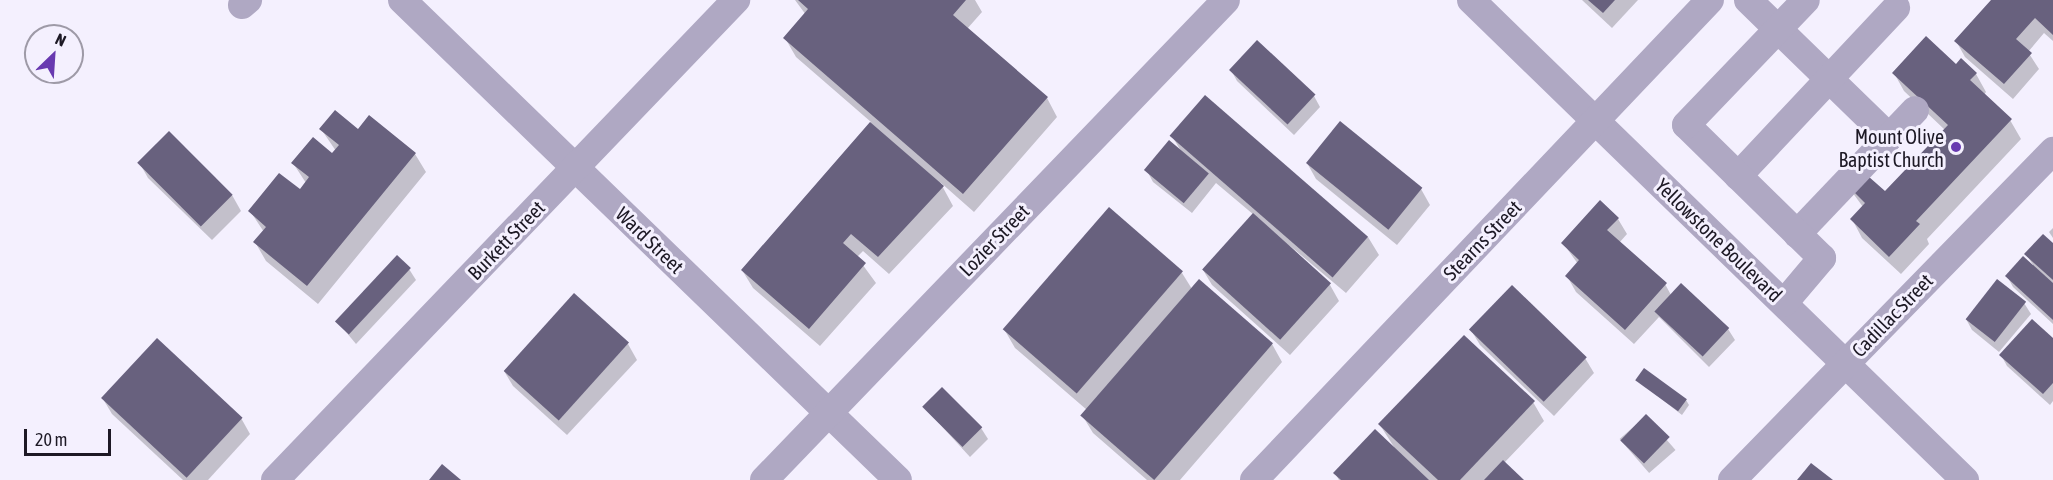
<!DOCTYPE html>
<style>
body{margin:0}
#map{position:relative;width:2053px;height:480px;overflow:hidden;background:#f4f0fe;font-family:"Asap Condensed",sans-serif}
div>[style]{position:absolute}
.shadow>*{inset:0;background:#0003;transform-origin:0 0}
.building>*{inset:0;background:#68617e;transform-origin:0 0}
.minor>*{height:28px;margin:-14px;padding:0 14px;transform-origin:14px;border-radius:14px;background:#afa8c3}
.dots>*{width:16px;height:16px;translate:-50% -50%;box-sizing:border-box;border:3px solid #f4f0fe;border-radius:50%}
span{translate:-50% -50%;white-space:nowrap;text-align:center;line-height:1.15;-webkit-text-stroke:6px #f4f0fe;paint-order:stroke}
.poi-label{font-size:20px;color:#1d1925}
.right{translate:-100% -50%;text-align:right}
.street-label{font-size:20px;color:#1d1925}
.north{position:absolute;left:24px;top:24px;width:60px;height:60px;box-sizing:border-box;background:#f4f0fe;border:2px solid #9e9aa7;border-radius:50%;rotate:25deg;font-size:16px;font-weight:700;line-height:24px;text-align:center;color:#1d1925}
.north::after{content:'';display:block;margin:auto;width:21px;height:27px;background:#6839b0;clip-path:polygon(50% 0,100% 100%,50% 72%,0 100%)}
.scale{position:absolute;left:24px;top:429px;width:87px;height:27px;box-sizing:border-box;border:3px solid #1d1925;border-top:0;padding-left:8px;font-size:18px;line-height:21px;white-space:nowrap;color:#1d1925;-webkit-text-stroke:4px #f4f0fe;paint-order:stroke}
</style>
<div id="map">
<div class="shadow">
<i style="clip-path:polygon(795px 0,975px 0,982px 12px,967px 29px,1047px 98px,1057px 117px,974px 212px,940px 182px,953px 206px,889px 274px,863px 251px,857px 257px,876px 283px,820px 346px,753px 288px,742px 270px,871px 122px,796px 57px,785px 38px,806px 15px)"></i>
<i style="clip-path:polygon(1582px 0,1638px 0,1612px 28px)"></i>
<i style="clip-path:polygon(1993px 0,2053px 0,2053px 41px,2044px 33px,2028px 52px,2039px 69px,2013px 99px,1965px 57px,1956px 41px)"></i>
<i style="clip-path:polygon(1956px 67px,1976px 74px,1986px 92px,1984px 95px,2010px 120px,2021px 139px,1927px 239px,1929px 244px,1901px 274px,1862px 238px,1852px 219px,1863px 207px,1847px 185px,1885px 193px,1945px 130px,1904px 91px,1894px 73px)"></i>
<i style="clip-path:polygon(1231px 70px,1314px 96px,1320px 107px,1294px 135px,1237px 81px)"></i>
<i style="clip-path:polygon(321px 129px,358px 131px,415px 154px,426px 172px,318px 304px,266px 261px,255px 242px,264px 232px,250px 211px,300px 191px,306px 183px,293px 163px,332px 155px,336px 151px)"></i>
<i style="clip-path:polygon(1172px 136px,1368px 237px,1379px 255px,1346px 293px,1289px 245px,1330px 285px,1339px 301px,1290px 355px,1212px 285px,1203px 270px,1254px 215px,1216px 183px,1192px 213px,1153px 182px,1147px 171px,1181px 151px)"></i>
<i style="clip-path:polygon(139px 162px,232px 195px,241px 211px,212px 240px,148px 178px)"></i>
<i style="clip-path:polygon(1307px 163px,1421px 189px,1430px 205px,1397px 245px,1316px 179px)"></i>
<i style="clip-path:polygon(1618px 219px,1627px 234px,1619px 243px,1665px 284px,1671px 295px,1728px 329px,1735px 340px,1709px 367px,1659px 317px,1634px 344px,1576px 292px,1567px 276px,1578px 264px,1563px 243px)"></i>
<i style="clip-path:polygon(2053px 228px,2053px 238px,2049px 232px)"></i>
<i style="clip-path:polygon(2053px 245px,2053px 324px,2013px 287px,2007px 276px,2033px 265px,2026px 254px)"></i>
<i style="clip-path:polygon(409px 269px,416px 280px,356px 344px,337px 321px)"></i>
<i style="clip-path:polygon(1182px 273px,1192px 289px,1272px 344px,1282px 362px,1180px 480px,1147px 480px,1093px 433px,1082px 415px,1087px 410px,1015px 348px,1004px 329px)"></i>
<i style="clip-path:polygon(574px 295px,628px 344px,637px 360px,567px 435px,513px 386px,504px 371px)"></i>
<i style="clip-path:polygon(2024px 303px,2031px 314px,1999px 352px,1972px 330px,1966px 319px)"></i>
<i style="clip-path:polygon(1471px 330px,1585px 358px,1594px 373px,1554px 416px,1480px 345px)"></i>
<i style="clip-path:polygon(2053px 340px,2053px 401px,2050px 405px,2007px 366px,2001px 355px)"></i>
<i style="clip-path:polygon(1637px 380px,1686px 400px,1689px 405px,1682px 415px)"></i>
<i style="clip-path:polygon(103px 399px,241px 418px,250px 434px,208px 480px,183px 480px,112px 414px)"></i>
<i style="clip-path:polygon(1533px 402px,1544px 421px,1504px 463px,1522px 480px,1339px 480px,1335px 473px,1394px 447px,1380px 425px)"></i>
<i style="clip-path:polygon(924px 407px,981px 428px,988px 439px,970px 457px)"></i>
<i style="left:1646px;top:416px;width:45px;height:35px;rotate:49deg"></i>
</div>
<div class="building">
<i style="clip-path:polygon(798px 0,966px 0,953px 15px,1048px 97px,963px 194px,783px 38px,808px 9px)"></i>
<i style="clip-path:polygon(1588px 0,1615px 0,1603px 13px)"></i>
<i style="clip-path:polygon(1991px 0,2053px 0,2053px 35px,2035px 18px,2016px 39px,2032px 53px,2004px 84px,1954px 41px)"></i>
<i style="clip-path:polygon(1926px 36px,1956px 64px,1961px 58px,1977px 73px,1970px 80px,2012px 119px,1916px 221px,1920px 224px,1889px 257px,1850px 219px,1865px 203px,1846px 184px,1860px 169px,1885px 191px,1948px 125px,1892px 73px)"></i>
<i style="left:1257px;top:40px;width:80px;height:41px;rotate:43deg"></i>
<i style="left:1205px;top:95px;width:216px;height:54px;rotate:41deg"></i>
<i style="clip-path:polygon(335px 110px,358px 129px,369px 115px,416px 153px,307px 286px,253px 242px,266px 227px,248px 211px,279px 173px,300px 189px,309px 177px,291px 163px,313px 137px,332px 153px,339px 145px,319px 129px)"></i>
<i style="left:1340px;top:121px;width:106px;height:54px;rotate:39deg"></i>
<i style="clip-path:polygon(870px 122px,944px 186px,878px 257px,851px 234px,843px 243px,866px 263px,809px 329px,741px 270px)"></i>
<i style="left:169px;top:131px;width:90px;height:45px;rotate:45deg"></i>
<i style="left:1169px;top:140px;width:52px;height:39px;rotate:40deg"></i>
<i style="clip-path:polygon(1600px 200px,1619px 218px,1607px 230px,1667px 283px,1625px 330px,1565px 276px,1579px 260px,1561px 243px)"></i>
<i style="left:1109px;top:207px;width:98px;height:162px;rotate:41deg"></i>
<i style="left:1253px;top:213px;width:105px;height:76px;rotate:42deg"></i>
<i style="clip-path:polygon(2043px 234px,2053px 243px,2053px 280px,2024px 254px)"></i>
<i style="left:397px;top:255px;width:19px;height:91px;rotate:43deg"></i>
<i style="clip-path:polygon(2023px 256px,2053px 283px,2053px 320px,2005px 276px)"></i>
<i style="left:1199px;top:279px;width:98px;height:181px;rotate:41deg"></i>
<i style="left:1997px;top:279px;width:37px;height:51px;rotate:38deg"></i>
<i style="left:1681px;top:283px;width:66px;height:39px;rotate:43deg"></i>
<i style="left:1512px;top:285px;width:104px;height:62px;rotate:44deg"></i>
<i style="left:574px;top:293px;width:74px;height:105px;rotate:42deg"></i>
<i style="clip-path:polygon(2032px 319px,2053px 338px,2053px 383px,2043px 394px,1999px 355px)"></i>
<i style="clip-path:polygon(1464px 335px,1535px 401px,1460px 480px,1438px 480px,1378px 424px)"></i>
<i style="left:157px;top:338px;width:117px;height:82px;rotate:43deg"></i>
<i style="left:1644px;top:368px;width:53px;height:15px;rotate:36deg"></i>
<i style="left:942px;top:387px;width:57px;height:28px;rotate:45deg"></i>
<i style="left:1646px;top:414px;width:33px;height:37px;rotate:44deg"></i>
<i style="clip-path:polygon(1375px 429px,1429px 480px,1341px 480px,1333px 473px)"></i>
<i style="clip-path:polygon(1503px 460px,1524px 480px,1484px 480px)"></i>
<i style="clip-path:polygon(1811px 463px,1833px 480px,1797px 480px)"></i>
<i style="clip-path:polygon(442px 464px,461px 480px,429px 480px)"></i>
</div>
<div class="minor">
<i style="left:402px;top:0;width:690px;rotate:44.06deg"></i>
<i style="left:1471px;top:0;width:689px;rotate:44.18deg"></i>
<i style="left:1748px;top:0;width:197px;rotate:44.2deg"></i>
<i style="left:242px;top:5px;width:8px;rotate:-40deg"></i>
<i style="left:1738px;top:176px;width:231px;rotate:-46.8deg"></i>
<i style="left:1797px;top:234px;width:171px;rotate:-46.4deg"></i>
<i style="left:1784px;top:303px;width:59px;rotate:-49.8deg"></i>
<i style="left:1822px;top:258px;width:190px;rotate:-135.6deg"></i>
<i style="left:1686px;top:125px;width:173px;rotate:-46.2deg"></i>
<i style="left:275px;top:480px;width:666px;rotate:-46.16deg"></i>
<i style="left:764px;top:480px;width:666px;rotate:-46.09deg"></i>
<i style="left:1254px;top:480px;width:662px;rotate:-46.47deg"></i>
<i style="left:1732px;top:480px;width:460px;rotate:-45.7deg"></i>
</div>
<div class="dots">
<i style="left:1956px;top:147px;background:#6839b0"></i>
</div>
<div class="poi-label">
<span class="right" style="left:1944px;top:148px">Mount Olive<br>Baptist Church</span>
</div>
<div class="street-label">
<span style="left:506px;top:240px;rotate:-46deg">Burkett Street</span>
<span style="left:650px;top:240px;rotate:44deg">Ward Street</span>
<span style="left:994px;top:240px;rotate:-46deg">Lozier Street</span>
<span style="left:1482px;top:240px;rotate:-46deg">Stearns Street</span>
<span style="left:1719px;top:240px;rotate:44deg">Yellowstone Boulevard</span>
<span style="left:1892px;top:315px;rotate:-46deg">Cadillac Street</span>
</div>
<div class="north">N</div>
<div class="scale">20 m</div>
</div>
